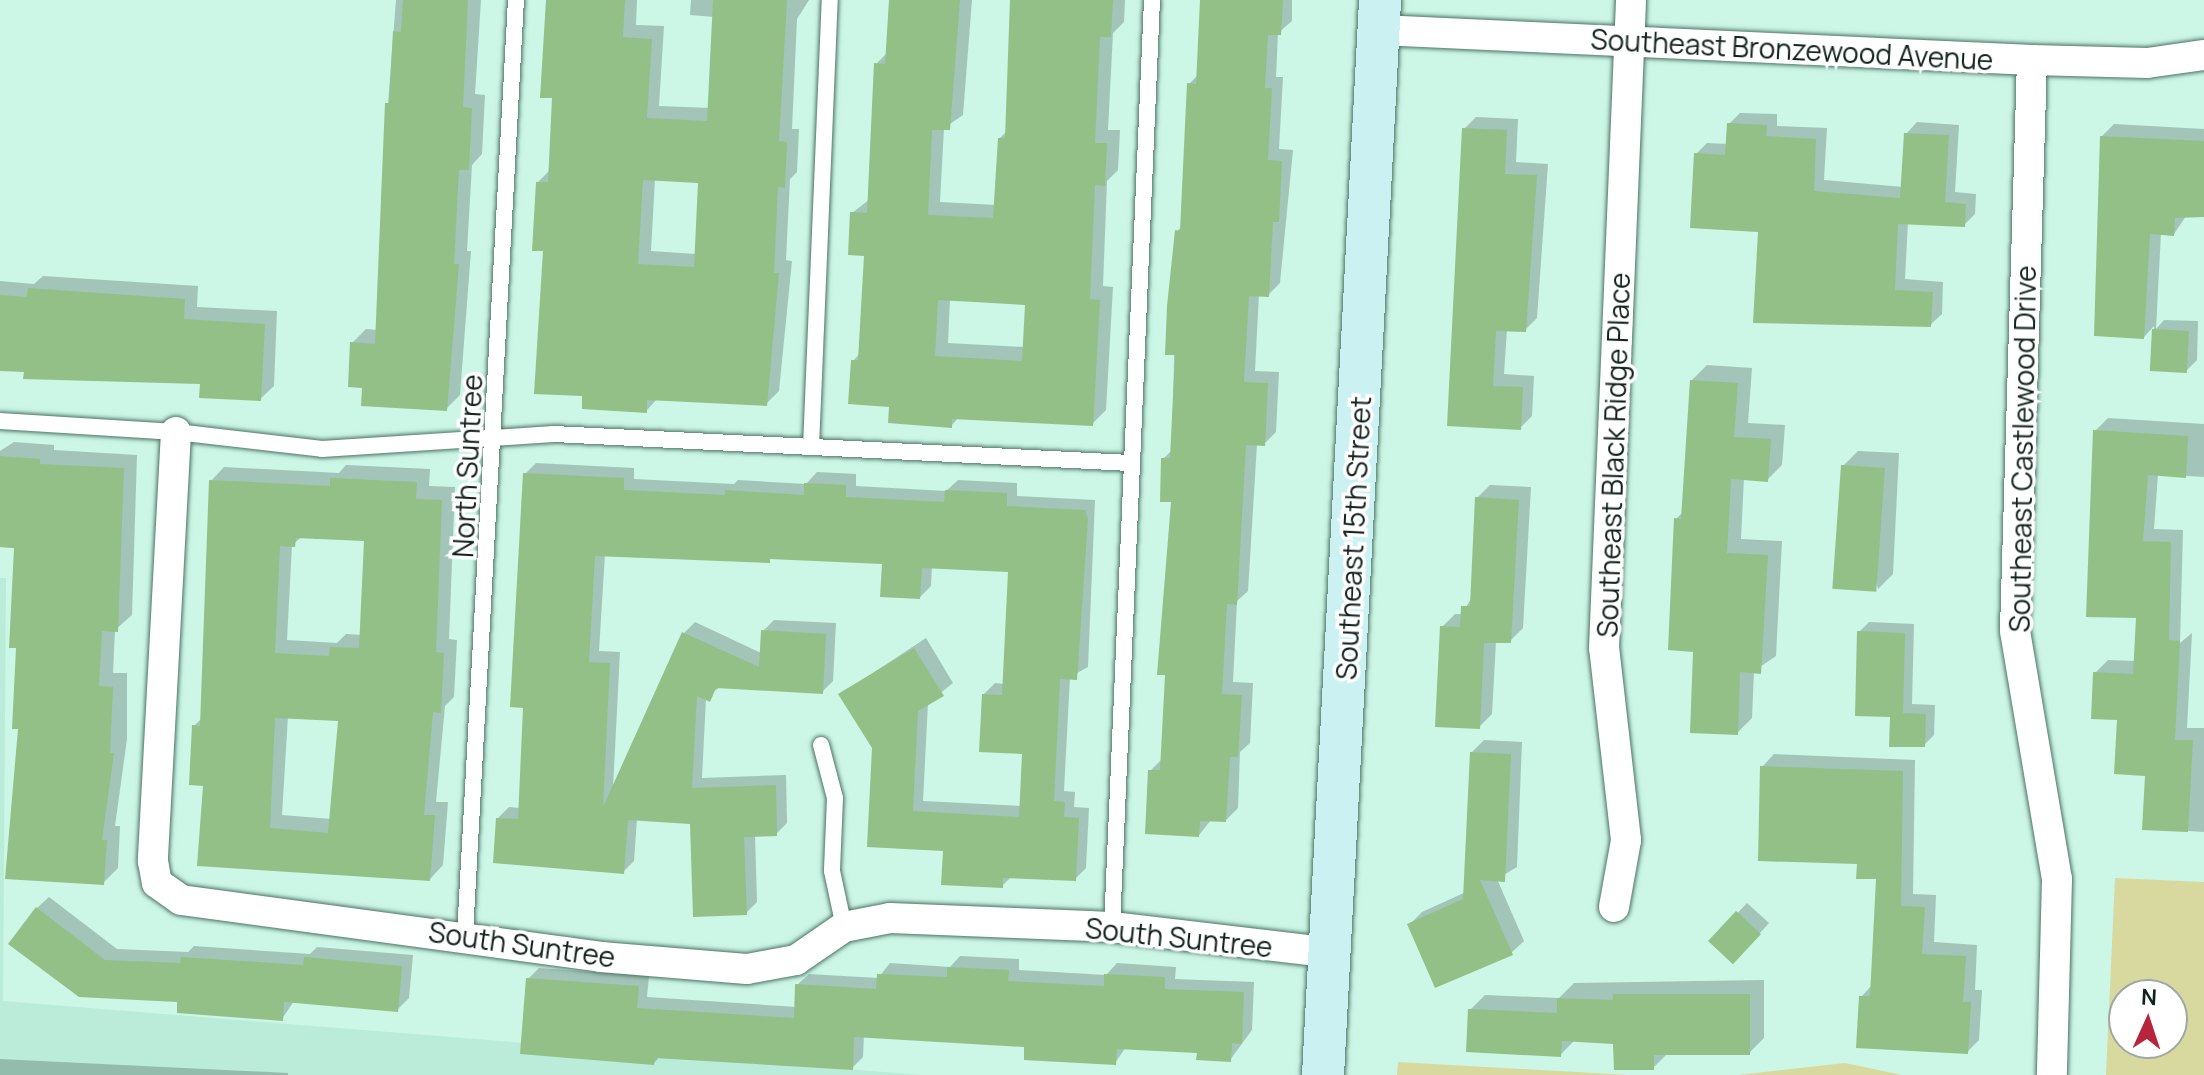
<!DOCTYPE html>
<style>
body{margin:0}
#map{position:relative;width:2204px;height:1075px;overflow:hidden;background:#ccf6e6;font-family:Manrope,sans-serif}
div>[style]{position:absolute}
.built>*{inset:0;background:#baecd9}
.green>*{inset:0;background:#d8d99f}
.shadow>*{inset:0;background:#0003}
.building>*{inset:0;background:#92c087;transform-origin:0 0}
.roads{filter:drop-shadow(0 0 2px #4c7365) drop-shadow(0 0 2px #4c7365)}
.lane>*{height:16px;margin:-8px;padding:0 8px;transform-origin:8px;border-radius:8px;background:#fff}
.street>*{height:30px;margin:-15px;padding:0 15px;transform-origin:15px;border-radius:15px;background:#fff}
.secondary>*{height:42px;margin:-21px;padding:0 21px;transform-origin:21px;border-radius:21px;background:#cbf1f3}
span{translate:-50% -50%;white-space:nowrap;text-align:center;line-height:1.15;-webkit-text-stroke:7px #fff;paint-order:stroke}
.street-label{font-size:28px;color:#12221d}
.north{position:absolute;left:2108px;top:979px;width:80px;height:80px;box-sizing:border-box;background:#fff;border:2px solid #a0a7a5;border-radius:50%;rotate:3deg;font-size:22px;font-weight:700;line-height:32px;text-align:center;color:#12221d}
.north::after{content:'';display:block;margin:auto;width:28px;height:36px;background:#b7253c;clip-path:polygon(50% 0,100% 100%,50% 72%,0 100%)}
</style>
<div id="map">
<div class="built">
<i style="clip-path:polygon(0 578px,6px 578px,3px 1001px,921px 1075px,0 1075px)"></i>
</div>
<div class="green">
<i style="clip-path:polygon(evenodd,2115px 878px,2204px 882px,2204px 1075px,2106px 1075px,2115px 878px,2172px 995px,2172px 1043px,2124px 1043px,2124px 995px,2172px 995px)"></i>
<i style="clip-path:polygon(1398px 1062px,1629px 1075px,1397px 1075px)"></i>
<i style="clip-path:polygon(1845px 1063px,1902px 1075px,1738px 1075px)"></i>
</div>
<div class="shadow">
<i style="clip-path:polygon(396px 0,481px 0,475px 94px,485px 95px,482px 154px,472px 165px,467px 251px,471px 251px,460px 395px,446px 409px,364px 386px,352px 343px,366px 329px,378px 330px,382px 181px)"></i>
<i style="clip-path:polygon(evenodd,557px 0,637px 0,636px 25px,664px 26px,659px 106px,710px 108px,714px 17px,690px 15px,691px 0,809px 0,797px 19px,792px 129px,799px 129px,797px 172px,790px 179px,786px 260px,792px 261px,779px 391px,766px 404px,658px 398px,646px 411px,584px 395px,545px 249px,538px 182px,550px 170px,557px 0,655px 179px,700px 181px,696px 254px,651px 251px,655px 179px)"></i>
<i style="clip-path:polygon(evenodd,891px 0,972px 0,963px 115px,944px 128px,940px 202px,996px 205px,1000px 138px,1007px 131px,1012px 0,1125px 0,1124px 22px,1113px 33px,1108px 130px,1120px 130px,1118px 170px,1107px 181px,1103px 286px,1113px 287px,1106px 410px,1092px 424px,959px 417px,951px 426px,891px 405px,853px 361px,860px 353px,866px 254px,852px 213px,870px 199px,876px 64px,888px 52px,891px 0,950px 299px,1027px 303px,1025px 347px,948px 343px,950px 299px)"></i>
<i style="clip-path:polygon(1202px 0,1292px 0,1292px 21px,1278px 33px,1276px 77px,1283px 77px,1279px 149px,1293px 150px,1280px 283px,1268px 295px,1259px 294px,1255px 371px,1279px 372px,1276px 432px,1264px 444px,1257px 444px,1248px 591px,1237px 601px,1233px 682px,1253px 683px,1250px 743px,1240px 752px,1238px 808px,1226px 820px,1211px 820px,1199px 835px,1150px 771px,1163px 758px,1173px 500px,1163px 459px,1172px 450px,1177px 231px,1183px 226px,1189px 84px,1198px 75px)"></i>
<i style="clip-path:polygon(1740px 113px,1777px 114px,1777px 126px,1827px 128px,1824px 180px,1903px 187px,1906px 134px,1917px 122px,1959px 125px,1955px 192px,1976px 194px,1975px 214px,1964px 225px,1908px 222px,1905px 279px,1943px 282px,1942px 314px,1930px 325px,1760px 230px,1696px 154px,1707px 143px,1728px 144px,1729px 124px)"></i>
<i style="clip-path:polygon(1476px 117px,1518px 119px,1516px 162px,1548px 164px,1537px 318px,1525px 330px,1507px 329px,1504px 374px,1534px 376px,1532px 416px,1520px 428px,1449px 425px,1464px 129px)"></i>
<i style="clip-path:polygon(2114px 124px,2204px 129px,2204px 215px,2186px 216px,2174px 234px,2161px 233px,2156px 329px,2164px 320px,2198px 321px,2197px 360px,2187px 370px,2153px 369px,2154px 326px,2144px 337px,2102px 136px)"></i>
<i style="clip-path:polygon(43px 276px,198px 286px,197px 307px,277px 311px,274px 386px,260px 399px,202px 382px,0 369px,0 281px,34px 284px)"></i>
<i style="clip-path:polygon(1707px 365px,1752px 368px,1748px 423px,1785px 425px,1782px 465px,1767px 480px,1744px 478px,1741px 539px,1782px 541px,1776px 656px,1754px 671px,1752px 718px,1737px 733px,1695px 650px,1676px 519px,1684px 511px,1692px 380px)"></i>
<i style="clip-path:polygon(2108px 418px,2204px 424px,2204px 477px,2158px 474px,2154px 529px,2183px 530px,2180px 643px,2192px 633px,2187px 728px,2204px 728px,2204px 832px,2144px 828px,2147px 774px,2095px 673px,2108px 660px,2136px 661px,2138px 616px,2095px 431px)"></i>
<i style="clip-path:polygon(14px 442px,54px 445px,54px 450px,137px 455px,132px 615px,115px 630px,113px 673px,127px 673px,127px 739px,115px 826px,120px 826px,118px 868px,103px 883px,20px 727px,16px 548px,0 547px,0 451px)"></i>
<i style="clip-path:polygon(1858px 451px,1899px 453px,1893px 574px,1878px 589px,1843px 466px)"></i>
<i style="clip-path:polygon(536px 463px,634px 468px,634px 479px,734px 484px,738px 480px,806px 484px,817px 472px,856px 474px,856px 486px,946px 491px,958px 480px,1017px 483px,1017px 496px,1095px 500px,1088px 667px,1070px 677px,1064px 791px,1075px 792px,1074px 807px,1089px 808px,1086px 868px,1075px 879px,1012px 876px,1002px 886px,945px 849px,869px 845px,874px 748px,841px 694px,926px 638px,953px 683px,928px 703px,923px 801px,1022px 806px,1024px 752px,984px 694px,995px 683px,1004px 684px,1010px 570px,932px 566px,931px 586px,920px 597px,884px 562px,605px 554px,599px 651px,620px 652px,613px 788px,684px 633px,695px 622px,761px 653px,763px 631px,774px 620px,836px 623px,833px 681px,822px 692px,721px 686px,706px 698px,702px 778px,786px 775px,787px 823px,776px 834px,755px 835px,757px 902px,746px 913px,692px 822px,637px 819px,634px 861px,623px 872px,498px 818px,509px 807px,520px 808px,526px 706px,525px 474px)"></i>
<i style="clip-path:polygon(evenodd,346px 465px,430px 469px,429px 486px,455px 487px,449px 639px,457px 640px,454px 697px,445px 706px,436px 802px,448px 802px,443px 865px,430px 879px,199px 864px,205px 784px,194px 726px,203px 717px,211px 481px,224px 467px,339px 473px,346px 465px,303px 536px,366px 539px,362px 635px,346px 634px,337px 643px,287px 640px,292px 545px,303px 536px,346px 465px,288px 716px,341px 719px,331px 819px,282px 815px,288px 716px)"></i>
<i style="clip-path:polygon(1490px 485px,1531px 487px,1523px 628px,1510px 641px,1496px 641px,1492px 714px,1479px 727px,1442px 627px,1455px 614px,1462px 614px,1472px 597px,1477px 498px)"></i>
<i style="clip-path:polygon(1869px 622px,1914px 624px,1912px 704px,1935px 705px,1934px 735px,1924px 745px,1892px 715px,1859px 632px)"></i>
<i style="clip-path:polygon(1484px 740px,1522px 742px,1517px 867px,1497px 879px,1524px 941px,1511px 953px,1410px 924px,1422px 912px,1466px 892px,1471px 753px)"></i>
<i style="clip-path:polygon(1774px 754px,1915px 760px,1913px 894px,1936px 895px,1934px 942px,1977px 945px,1975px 990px,1982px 990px,1979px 1040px,1967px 1052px,1861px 997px,1873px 984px,1878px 877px,1762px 767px)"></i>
<i style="clip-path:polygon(49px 897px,117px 949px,188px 952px,194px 946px,310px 954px,317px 947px,413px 955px,409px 998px,397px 1010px,294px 1001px,282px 1019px,180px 1001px,80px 995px,37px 908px)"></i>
<i style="clip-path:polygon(1747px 903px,1769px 923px,1743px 952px,1711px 941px)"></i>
<i style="clip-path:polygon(960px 956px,1019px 959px,1019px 970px,1106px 975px,1117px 963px,1176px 967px,1175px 979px,1254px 982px,1252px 1030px,1230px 1060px,1199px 1051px,1126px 1047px,1115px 1063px,1027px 1045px,864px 1036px,863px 1057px,852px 1068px,660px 1056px,654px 1063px,528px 979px,539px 968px,649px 976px,647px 997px,796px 1007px,797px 985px,809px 974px,878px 978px,890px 963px,950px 967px)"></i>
<i style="clip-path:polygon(1764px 980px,1764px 1038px,1749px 1053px,1668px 1053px,1653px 1068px,1615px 1042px,1575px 1040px,1560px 1055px,1470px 1010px,1485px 995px,1559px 998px,1574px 983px)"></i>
<i style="clip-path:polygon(0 1059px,288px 1073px,288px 1075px,0 1075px)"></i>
</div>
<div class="building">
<i style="clip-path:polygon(403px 0,468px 0,463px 107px,472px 108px,469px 170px,459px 170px,454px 264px,459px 264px,447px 411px,361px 406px,362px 388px,348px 387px,350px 342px,375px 344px,385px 103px,389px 103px,393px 31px,401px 32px)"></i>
<i style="clip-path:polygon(evenodd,546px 0,625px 0,623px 37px,652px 39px,647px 118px,707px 121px,713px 0,787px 0,779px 141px,787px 142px,785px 188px,778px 187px,774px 273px,779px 273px,767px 406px,647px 400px,647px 413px,582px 409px,582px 396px,534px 394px,543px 251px,532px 251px,536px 182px,548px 182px,552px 98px,540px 98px,546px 0,643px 180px,698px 183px,694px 267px,638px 264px,643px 180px)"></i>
<i style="clip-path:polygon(evenodd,889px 0,960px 0,950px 130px,932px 130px,928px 215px,993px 218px,998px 138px,1005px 138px,1010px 0,1113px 0,1111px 37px,1100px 37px,1095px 143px,1107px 143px,1105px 186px,1095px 185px,1090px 299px,1100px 300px,1093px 426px,952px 419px,952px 428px,888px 423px,889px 407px,848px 404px,851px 360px,858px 360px,864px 256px,848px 255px,850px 212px,867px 213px,874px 63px,885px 64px,889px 0,938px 300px,1025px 305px,1022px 361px,935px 356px,938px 300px)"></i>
<i style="clip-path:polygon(1200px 0,1283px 0,1281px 35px,1268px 35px,1265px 88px,1272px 88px,1268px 160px,1282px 161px,1279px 222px,1273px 222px,1269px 297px,1249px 296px,1244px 382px,1268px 383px,1265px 446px,1246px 445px,1237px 605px,1227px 604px,1222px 694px,1242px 695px,1238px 757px,1230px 757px,1226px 822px,1200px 821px,1199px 837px,1145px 834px,1148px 770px,1160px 770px,1165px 675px,1157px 675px,1171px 502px,1160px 502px,1161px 458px,1170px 458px,1175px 355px,1165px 355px,1167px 306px,1175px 230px,1180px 231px,1187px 83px,1196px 84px)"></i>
<i style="clip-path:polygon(1727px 123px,1767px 125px,1766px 136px,1816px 139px,1814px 191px,1900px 198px,1904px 133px,1949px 135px,1945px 202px,1966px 204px,1965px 227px,1898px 224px,1895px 290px,1933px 292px,1931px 327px,1753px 323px,1758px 232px,1690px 228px,1694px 153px,1725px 155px)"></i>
<i style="clip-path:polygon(1462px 128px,1507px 130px,1505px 174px,1537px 175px,1526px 332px,1496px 331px,1493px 386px,1523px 387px,1521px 430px,1447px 426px)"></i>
<i style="clip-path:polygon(2100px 136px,2204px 141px,2204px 217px,2175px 218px,2174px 236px,2150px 234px,2144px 339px,2094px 336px)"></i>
<i style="clip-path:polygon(28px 288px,185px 299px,184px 319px,265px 324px,261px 401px,199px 398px,200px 384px,23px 379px,24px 372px,0 371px,0 295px,27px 297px)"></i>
<i style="left:2152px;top:329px;width:37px;height:42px;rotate:3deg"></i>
<i style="clip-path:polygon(1690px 380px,1738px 383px,1734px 437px,1771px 439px,1768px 482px,1731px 479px,1727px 553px,1768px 555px,1761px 674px,1740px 672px,1738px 735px,1690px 733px,1693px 652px,1668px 650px,1674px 518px,1681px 519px)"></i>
<i style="clip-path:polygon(2093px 430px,2188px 436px,2186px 478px,2148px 475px,2143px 541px,2171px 542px,2169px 640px,2180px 641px,2175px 740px,2193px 740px,2188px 832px,2142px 830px,2145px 776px,2114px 774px,2117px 720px,2091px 719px,2093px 672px,2133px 674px,2136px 618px,2086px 617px)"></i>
<i style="clip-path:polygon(0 456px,40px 459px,40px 464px,124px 468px,118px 632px,102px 631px,99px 686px,113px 687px,110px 753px,114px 753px,102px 840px,107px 840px,104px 885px,5px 879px,18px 729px,12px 729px,16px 648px,9px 648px,14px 548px,0 547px)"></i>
<i style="left:1841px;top:465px;width:44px;height:124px;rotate:4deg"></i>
<i style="clip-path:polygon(523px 473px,624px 478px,624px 490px,725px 495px,725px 490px,804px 495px,804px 483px,846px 485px,846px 497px,944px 502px,945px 490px,1007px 493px,1007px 506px,1085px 510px,1088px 519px,1077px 680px,1060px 679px,1054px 801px,1065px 802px,1064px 817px,1079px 818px,1076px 881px,1003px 878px,1003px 888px,941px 885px,943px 851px,867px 847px,872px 748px,838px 694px,914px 648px,944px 696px,918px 711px,913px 811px,1019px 817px,1022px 754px,979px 752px,982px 694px,1002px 695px,1008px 572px,922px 568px,920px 599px,880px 597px,882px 564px,770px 559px,770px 563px,595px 556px,589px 662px,610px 663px,603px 807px,682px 632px,759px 667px,761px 630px,826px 634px,823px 694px,716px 688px,710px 702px,697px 696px,692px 788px,776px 785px,777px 836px,744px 837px,747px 915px,693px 917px,690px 824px,628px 820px,624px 874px,493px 863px,496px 818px,518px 819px,523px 708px,510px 707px)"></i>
<i style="clip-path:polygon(evenodd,330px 478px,417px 482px,416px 499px,442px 500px,436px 652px,444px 653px,441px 713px,433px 712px,424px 815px,435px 815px,430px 881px,197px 866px,203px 786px,189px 785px,192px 725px,200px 726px,209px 480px,330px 486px,330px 478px,296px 538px,364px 541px,359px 648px,330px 647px,329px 656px,275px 653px,280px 546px,295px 547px,296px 538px,330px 478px,275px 718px,338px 721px,328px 833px,270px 828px,275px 718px)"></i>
<i style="clip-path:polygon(1475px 497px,1519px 500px,1511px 643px,1484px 643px,1480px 729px,1435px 727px,1440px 626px,1460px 627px,1461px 606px,1470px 606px)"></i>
<i style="clip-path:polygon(1857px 631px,1905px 633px,1903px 713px,1926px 714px,1925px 747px,1889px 747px,1890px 717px,1855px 716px)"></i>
<i style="clip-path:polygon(1470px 752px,1511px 754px,1505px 882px,1480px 880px,1513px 955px,1435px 988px,1407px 924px,1463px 899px)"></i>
<i style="clip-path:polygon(1760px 766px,1903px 771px,1901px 906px,1925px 907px,1922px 954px,1966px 956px,1963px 1002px,1971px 1002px,1968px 1054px,1856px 1048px,1859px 996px,1870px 996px,1876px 879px,1856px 879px,1857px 864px,1758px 861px)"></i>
<i style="clip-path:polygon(36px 907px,105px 960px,180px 963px,181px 957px,303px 965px,304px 957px,402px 966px,398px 1012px,284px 1002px,283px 1021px,177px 1013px,177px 1002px,79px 997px,8px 944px)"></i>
<i style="left:1736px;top:911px;width:34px;height:41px;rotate:43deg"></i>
<i style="clip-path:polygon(947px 967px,1009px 970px,1008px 981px,1104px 986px,1104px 974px,1165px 977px,1165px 989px,1244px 992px,1242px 1044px,1232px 1043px,1231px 1062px,1196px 1060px,1197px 1053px,1117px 1049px,1116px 1065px,1024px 1060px,1024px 1047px,854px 1037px,853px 1070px,655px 1058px,654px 1065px,520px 1054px,526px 978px,639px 986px,637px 1008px,794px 1018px,795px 984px,876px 989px,877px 974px,947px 977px)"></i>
<i style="clip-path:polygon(1613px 994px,1750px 994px,1750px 1055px,1654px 1055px,1654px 1070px,1614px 1070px,1613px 1044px,1562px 1041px,1561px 1057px,1466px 1052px,1468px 1009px,1557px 1013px,1557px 998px,1613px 1000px)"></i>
</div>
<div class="roads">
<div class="lane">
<i style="left:0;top:421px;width:176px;rotate:3.6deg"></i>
<i style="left:176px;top:432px;width:147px;rotate:6.6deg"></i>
<i style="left:322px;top:449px;width:232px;rotate:-3.7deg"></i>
<i style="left:554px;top:434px;width:577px;rotate:2.88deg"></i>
<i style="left:811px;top:447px;width:447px;rotate:-87.6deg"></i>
<i style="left:821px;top:745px;width:55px;rotate:75.2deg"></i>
<i style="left:835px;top:798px;width:73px;rotate:92.4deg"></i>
<i style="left:832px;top:871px;width:57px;rotate:77.9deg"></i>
<i style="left:1112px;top:927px;width:928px;rotate:-87.53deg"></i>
<i style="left:465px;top:935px;width:936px;rotate:-86.88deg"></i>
</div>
<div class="street">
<i style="left:1379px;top:30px;width:654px;rotate:2.63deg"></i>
<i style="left:2032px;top:60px;width:115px;rotate:1.5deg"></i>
<i style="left:2147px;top:63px;width:58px;rotate:-8deg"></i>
<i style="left:2032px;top:60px;width:571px;rotate:91.71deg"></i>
<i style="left:2015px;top:631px;width:252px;rotate:80.4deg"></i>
<i style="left:2057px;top:879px;width:196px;rotate:91.5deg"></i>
<i style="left:176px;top:432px;width:430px;rotate:93.1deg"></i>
<i style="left:153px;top:861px;width:22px;rotate:80deg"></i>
<i style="left:157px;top:883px;width:29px;rotate:35deg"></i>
<i style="left:181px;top:900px;width:424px;rotate:7.7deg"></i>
<i style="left:601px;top:957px;width:146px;rotate:4.7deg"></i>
<i style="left:747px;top:969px;width:50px;rotate:-10.4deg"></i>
<i style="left:796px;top:960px;width:58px;rotate:-34.5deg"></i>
<i style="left:844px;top:927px;width:47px;rotate:-11.1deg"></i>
<i style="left:890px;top:918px;width:222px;rotate:2.3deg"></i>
<i style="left:1112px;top:927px;width:222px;rotate:6.7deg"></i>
<i style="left:1614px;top:907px;width:68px;rotate:-79.8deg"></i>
<i style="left:1626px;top:840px;width:193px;rotate:-96.5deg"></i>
<i style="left:1604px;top:648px;width:649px;rotate:-87.61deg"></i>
</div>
<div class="secondary">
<i style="left:1323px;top:1075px;width:1077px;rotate:-86.96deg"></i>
</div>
</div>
<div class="street-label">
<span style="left:1792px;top:49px;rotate:3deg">Southeast Bronzewood Avenue</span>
<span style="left:2022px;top:449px;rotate:-89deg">Southeast Castlewood Drive</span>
<span style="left:1613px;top:455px;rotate:-88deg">Southeast Black Ridge Place</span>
<span style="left:467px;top:466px;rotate:-87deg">North Suntree</span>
<span style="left:1353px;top:538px;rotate:-87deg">Southeast 15th Street</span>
<span style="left:1179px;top:937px;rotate:6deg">South Suntree</span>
<span style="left:522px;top:944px;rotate:8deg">South Suntree</span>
</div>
<div class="north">N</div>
</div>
